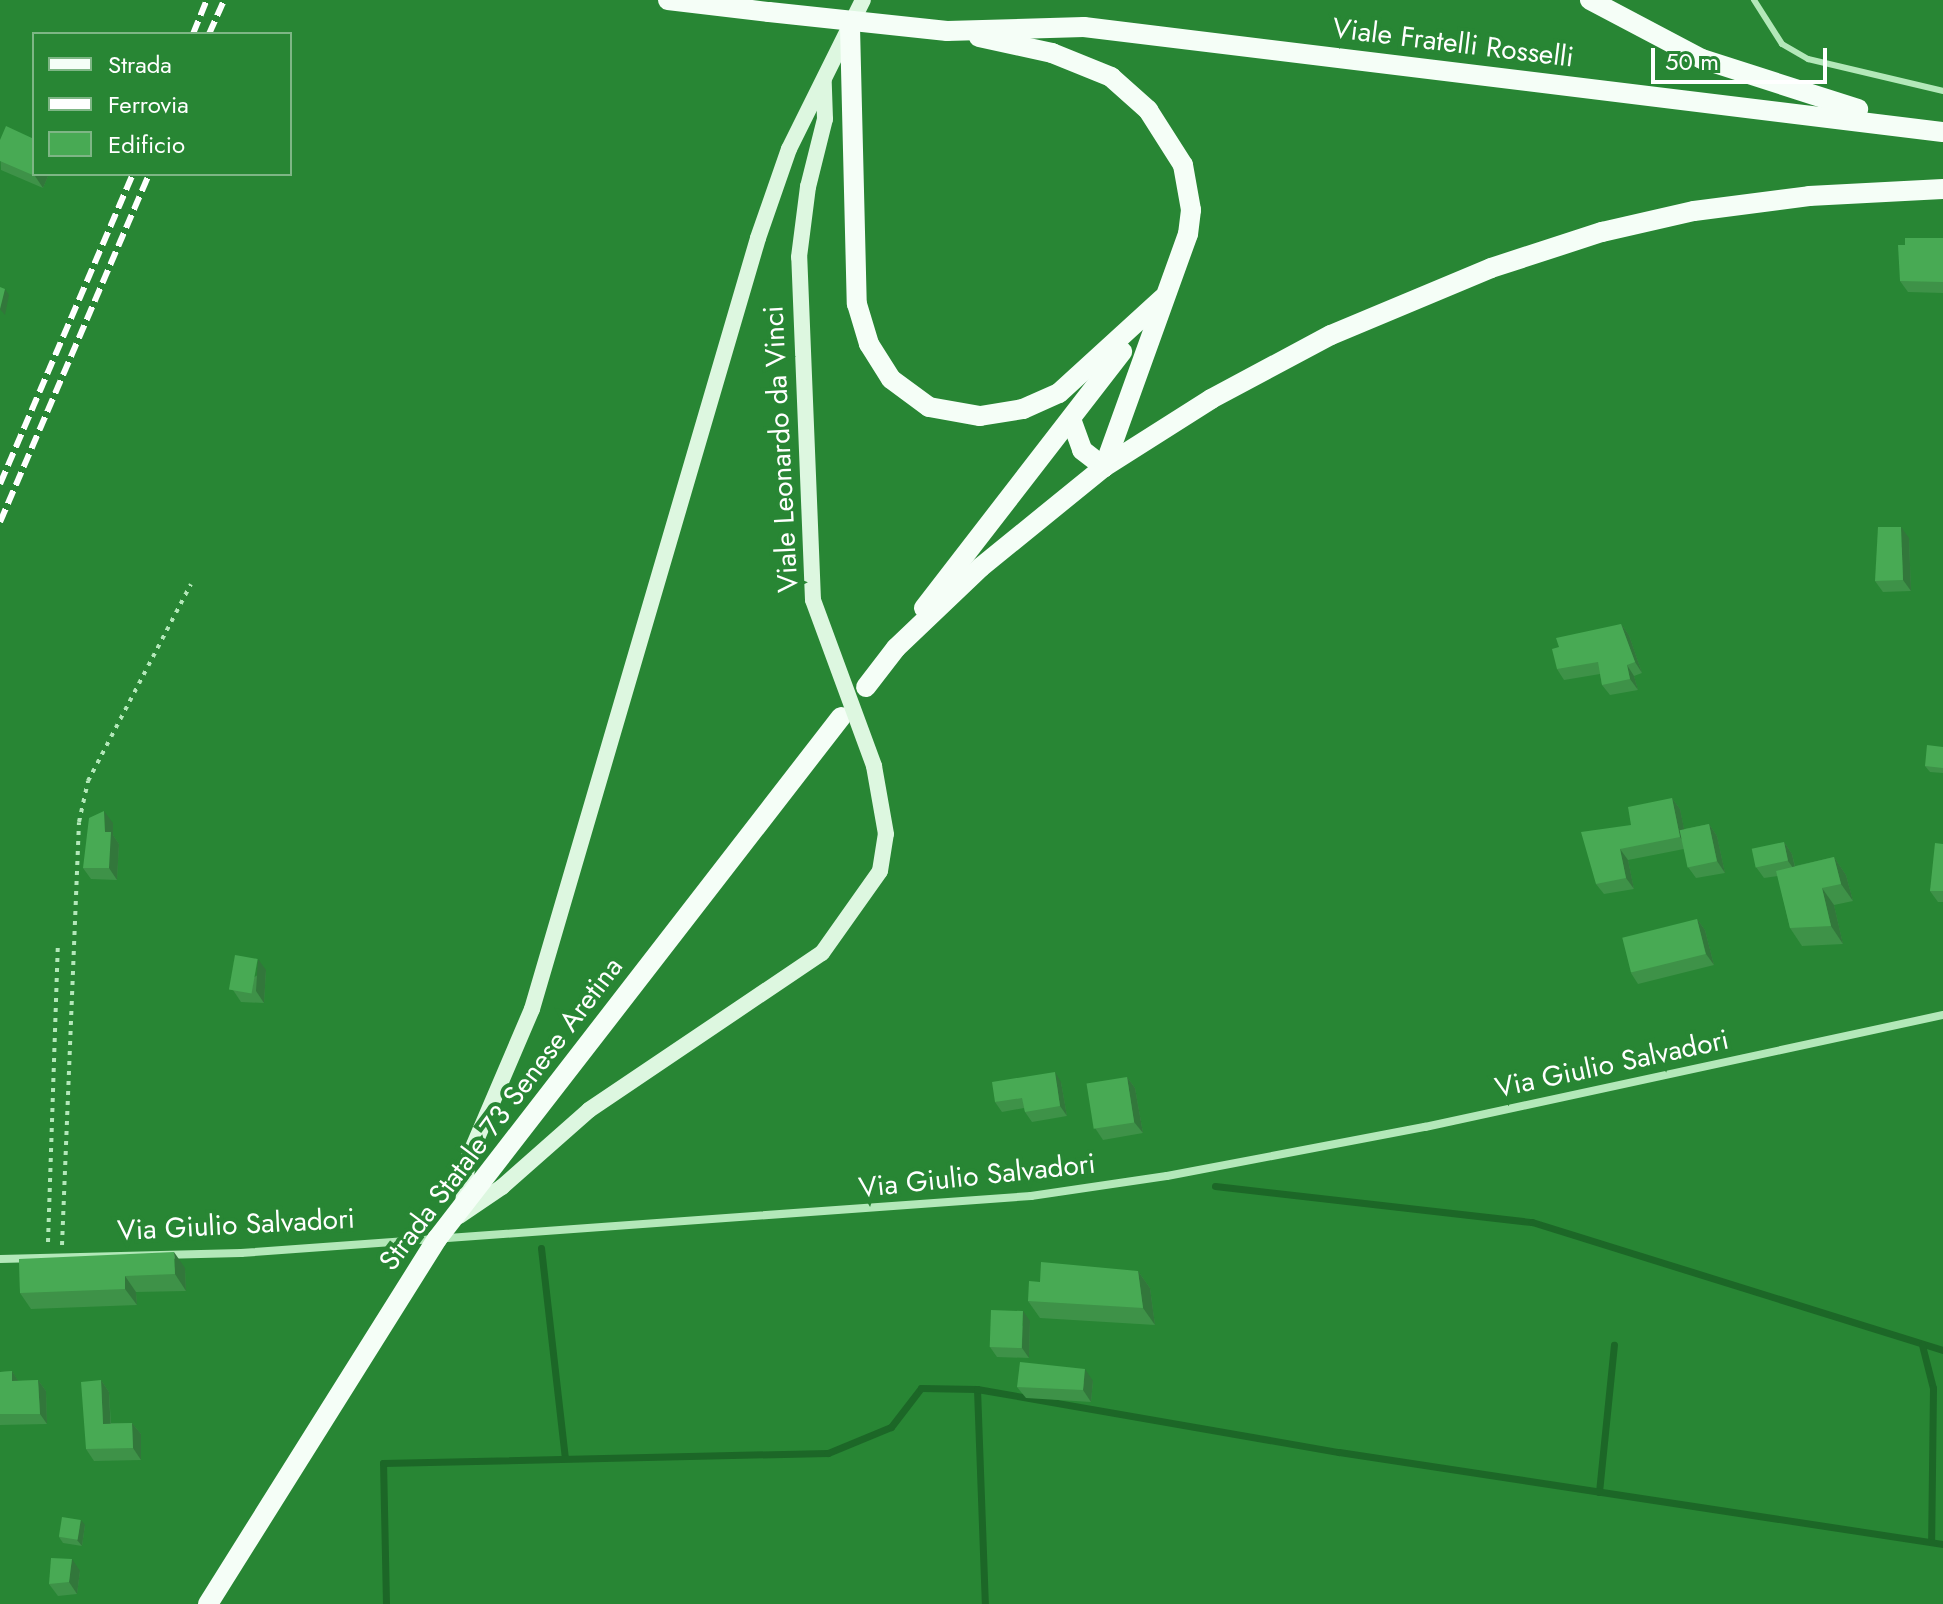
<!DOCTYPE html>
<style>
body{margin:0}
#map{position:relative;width:1943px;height:1604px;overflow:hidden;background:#288634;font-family:Jost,sans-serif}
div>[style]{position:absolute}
.stream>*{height:7px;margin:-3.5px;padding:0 3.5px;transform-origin:3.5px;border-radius:3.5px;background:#1c6727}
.path>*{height:4px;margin-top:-2px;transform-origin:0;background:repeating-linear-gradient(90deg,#b3e8b9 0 4px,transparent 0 10px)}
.lane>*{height:6px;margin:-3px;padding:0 3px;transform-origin:3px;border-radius:3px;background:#b3e8b9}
.street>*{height:8px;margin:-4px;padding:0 4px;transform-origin:4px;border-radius:4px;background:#b3e8b9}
.secondary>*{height:16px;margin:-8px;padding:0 8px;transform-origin:8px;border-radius:8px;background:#ddf7e0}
.primary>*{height:20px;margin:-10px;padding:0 10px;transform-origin:10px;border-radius:10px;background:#f5fef7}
.rail>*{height:6px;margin-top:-3px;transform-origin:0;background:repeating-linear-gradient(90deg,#fff 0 14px,transparent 0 20px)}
.secondary-bridge>*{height:16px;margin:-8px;padding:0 8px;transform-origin:8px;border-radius:8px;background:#ddf7e0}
.primary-bridge>*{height:20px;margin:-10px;padding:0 10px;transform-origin:10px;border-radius:10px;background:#f5fef7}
.wall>*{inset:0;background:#3e9248}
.shaded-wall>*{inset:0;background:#32773b}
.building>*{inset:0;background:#48aa54;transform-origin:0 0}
span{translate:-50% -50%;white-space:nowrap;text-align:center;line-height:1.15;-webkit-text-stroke:8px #288634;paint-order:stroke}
.street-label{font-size:28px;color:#fff}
.legend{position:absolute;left:32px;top:32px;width:260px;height:144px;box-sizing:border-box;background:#288634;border:2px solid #7eb685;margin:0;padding:10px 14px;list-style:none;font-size:24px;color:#fff}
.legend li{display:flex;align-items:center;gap:16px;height:40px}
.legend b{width:40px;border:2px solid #7eb685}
.scale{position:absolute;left:1651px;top:48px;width:176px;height:36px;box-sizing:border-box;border:4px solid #fff;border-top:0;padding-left:10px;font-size:24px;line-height:28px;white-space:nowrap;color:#fff;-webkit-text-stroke:6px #288634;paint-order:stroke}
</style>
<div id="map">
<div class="stream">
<i style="left:1215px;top:1186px;width:319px;rotate:6.5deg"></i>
<i style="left:1532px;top:1222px;width:430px;rotate:17.3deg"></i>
<i style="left:541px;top:1248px;width:211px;rotate:83.5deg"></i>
<i style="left:1922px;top:1345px;width:44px;rotate:75.7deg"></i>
<i style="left:1933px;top:1388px;width:154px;rotate:90.7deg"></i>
<i style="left:977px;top:1389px;width:215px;rotate:87.9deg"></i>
<i style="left:1599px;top:1492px;width:148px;rotate:-84.2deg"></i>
<i style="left:386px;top:1604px;width:141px;rotate:-91.2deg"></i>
<i style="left:383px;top:1463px;width:445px;rotate:-1.3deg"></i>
<i style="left:828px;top:1453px;width:68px;rotate:-22.4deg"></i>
<i style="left:891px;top:1427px;width:49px;rotate:-52.4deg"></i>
<i style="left:921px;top:1388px;width:56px;rotate:1deg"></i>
<i style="left:977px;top:1389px;width:367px;rotate:9.9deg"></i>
<i style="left:1339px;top:1452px;width:611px;rotate:8.66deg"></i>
</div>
<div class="path">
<i style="left:48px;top:1242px;width:296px;rotate:-88.1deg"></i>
<i style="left:62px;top:1245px;width:423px;rotate:-87.7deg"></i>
<i style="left:79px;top:822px;width:42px;rotate:-77.6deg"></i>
<i style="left:88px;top:781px;width:222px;rotate:-62.4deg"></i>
</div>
<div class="lane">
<i style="left:1754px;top:0;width:52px;rotate:57.5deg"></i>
<i style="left:1782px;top:44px;width:30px;rotate:30deg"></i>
<i style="left:1808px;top:59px;width:139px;rotate:13.3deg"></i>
</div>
<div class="street">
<i style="left:0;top:1259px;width:241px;rotate:-1.4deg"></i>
<i style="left:241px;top:1253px;width:792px;rotate:-4.13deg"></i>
<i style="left:1031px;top:1196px;width:137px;rotate:-8.4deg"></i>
<i style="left:1167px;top:1176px;width:263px;rotate:-10.8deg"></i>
<i style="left:1425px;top:1127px;width:530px;rotate:-12.2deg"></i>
</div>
<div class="secondary">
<i style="left:813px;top:600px;width:343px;rotate:-92.3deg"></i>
<i style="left:799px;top:257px;width:71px;rotate:-82.7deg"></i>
<i style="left:808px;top:187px;width:70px;rotate:-76deg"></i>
<i style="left:825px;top:119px;width:38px;rotate:-92deg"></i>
<i style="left:463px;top:1204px;width:45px;rotate:-83.7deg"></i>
<i style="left:468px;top:1159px;width:163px;rotate:-66.9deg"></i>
<i style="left:532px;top:1009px;width:803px;rotate:-73.66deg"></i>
<i style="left:758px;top:238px;width:94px;rotate:-70.8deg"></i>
<i style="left:789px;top:149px;width:166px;rotate:-63.6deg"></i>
<i style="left:459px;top:1216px;width:52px;rotate:-34deg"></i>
<i style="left:502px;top:1187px;width:116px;rotate:-41.5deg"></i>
<i style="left:589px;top:1110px;width:281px;rotate:-34deg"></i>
<i style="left:822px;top:953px;width:100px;rotate:-54.7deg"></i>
<i style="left:880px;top:871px;width:37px;rotate:-81deg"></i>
<i style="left:886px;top:834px;width:69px;rotate:-100deg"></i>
</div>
<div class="primary">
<i style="left:668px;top:0;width:102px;rotate:6.8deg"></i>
<i style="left:1590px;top:0;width:127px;rotate:27.8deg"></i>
<i style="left:1702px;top:59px;width:164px;rotate:17.8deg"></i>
<i style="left:850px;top:27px;width:277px;rotate:88.6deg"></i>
<i style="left:857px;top:304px;width:42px;rotate:73.3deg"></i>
<i style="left:869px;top:344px;width:41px;rotate:57.8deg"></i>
<i style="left:891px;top:379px;width:47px;rotate:36.4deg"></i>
<i style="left:929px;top:407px;width:52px;rotate:10deg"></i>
<i style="left:980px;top:416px;width:44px;rotate:-9.2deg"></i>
<i style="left:1023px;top:409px;width:39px;rotate:-24deg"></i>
<i style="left:1059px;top:393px;width:141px;rotate:-42.4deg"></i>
<i style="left:947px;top:31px;width:137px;rotate:-1.7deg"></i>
<i style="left:1084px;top:27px;width:865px;rotate:6.97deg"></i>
<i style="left:979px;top:37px;width:75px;rotate:12.4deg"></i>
<i style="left:1052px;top:53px;width:64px;rotate:22.1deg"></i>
<i style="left:1111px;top:77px;width:50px;rotate:41.7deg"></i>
<i style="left:1148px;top:110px;width:65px;rotate:57.5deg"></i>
<i style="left:1183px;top:165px;width:46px;rotate:79.9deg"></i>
<i style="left:1191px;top:210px;width:24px;rotate:97deg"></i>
<i style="left:1188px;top:234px;width:248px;rotate:109.8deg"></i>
<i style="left:1071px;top:419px;width:33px;rotate:70deg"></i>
<i style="left:1082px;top:450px;width:28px;rotate:38deg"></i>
<i style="left:924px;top:608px;width:324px;rotate:-52.3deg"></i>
<i style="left:866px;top:687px;width:49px;rotate:-52.4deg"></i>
<i style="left:896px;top:648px;width:117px;rotate:-43.6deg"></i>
<i style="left:981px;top:567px;width:159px;rotate:-39.1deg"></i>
<i style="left:1104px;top:467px;width:127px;rotate:-32.4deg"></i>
<i style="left:1211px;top:399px;width:136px;rotate:-28.1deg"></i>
<i style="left:1331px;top:335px;width:173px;rotate:-22.7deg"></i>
<i style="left:1491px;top:268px;width:117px;rotate:-18deg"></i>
<i style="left:1602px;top:232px;width:94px;rotate:-12.9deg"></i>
<i style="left:1694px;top:211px;width:116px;rotate:-7.4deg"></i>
<i style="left:1809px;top:196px;width:134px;rotate:-3deg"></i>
<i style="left:208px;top:1604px;width:431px;rotate:-57.9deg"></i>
<i style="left:437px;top:1239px;width:660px;rotate:-52.26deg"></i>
</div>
<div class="rail">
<i style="left:193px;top:34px;width:37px;rotate:-68deg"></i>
<i style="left:209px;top:34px;width:37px;rotate:-66deg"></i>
<i style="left:0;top:484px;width:337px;rotate:-66.8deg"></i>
<i style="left:0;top:522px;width:379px;rotate:-66.8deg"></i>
</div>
<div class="secondary-bridge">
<i style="left:813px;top:600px;width:177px;rotate:69.8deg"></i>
</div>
<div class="primary-bridge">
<i style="left:769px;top:12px;width:179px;rotate:6.1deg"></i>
</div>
<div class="wall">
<i style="clip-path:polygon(0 140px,34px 174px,49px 174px,43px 188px,1px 170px)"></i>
<i style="clip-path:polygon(1943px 238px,1943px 293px,1908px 292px,1900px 281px)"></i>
<i style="clip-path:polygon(1909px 538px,1911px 591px,1883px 592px,1875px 581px)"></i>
<i style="clip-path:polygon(1621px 624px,1629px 635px,1642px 673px,1634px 676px,1638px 690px,1610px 695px,1602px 685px,1600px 674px,1564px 680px,1557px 669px,1559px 647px)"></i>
<i style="clip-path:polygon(1943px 747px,1943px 773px,1930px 772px,1925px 766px)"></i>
<i style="clip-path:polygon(1672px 798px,1680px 809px,1684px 829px,1709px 824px,1717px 836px,1725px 873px,1696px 878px,1688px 867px,1684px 849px,1628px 860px,1634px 889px,1604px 894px,1596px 884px,1631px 825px)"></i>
<i style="clip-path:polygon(113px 823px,113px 835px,119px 844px,117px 880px,91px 879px,83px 868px)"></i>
<i style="clip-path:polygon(1784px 842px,1792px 854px,1795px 866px,1834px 857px,1846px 875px,1853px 901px,1834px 905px,1843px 944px,1802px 946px,1790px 928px,1778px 876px,1764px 878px,1756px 867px)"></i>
<i style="clip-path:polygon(1943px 844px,1943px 902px,1938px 902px,1930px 891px)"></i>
<i style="clip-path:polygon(1697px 919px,1705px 930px,1714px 965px,1638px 984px,1631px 973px)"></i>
<i style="clip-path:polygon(266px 970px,264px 1003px,241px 1002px,233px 990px)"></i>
<i style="clip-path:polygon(1127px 1077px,1135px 1088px,1143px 1133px,1103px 1140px,1095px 1128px)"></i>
<i style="clip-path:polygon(1061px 1082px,1067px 1116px,1032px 1122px,1025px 1112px,1024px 1108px,1002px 1112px,995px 1102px)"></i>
<i style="clip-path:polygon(19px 1259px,185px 1268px,186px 1291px,136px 1292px,137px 1305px,31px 1309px,20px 1293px)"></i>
<i style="clip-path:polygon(1138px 1271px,1150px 1288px,1155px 1325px,1040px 1318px,1028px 1301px,1040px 1282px)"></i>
<i style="clip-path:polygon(1030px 1321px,1029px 1358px,997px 1357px,990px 1347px)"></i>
<i style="clip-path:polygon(12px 1371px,18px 1381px,38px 1380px,46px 1391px,47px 1424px,0 1425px,0 1372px)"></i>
<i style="clip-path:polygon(101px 1380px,109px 1392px,111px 1423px,132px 1423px,141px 1434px,141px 1460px,94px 1461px,86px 1449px)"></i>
<i style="clip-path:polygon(1093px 1381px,1091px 1402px,1026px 1398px,1017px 1387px)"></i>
<i style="clip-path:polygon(85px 1525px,82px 1546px,63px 1543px,59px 1537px)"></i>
<i style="clip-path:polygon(80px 1571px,77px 1594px,58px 1596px,49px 1584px)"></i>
</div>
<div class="shaded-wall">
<i style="clip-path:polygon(36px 174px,49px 174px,43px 188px,35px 176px)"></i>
<i style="clip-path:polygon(5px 289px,9px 295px,5px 315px,0 309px)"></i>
<i style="clip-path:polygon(1901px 527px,1909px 538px,1911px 591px,1903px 580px)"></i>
<i style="clip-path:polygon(1621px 624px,1629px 635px,1642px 673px,1635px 662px)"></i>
<i style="clip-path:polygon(1627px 665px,1634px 676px,1638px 690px,1630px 679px)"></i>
<i style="clip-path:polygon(1672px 798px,1680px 809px,1688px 848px,1680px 837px)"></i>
<i style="clip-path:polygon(104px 811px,113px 823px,113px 835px,119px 844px,117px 880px,109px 868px,105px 832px)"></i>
<i style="clip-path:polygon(1709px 824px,1717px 836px,1725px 873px,1717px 861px)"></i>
<i style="clip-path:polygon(1784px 842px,1792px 854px,1796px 872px,1788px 861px)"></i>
<i style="clip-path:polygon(1620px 849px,1628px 860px,1634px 889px,1626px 878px)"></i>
<i style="clip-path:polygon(1834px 857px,1846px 875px,1853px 901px,1841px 884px)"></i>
<i style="clip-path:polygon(1822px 888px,1834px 905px,1843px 944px,1831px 926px)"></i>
<i style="clip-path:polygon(1697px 919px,1705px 930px,1714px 965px,1706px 954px)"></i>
<i style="clip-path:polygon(258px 959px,266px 970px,264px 1003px,256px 991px)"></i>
<i style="clip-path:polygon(1055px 1072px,1061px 1082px,1067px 1116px,1060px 1106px)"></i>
<i style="clip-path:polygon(1127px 1077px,1135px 1088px,1143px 1133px,1134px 1122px)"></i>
<i style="clip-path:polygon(174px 1252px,185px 1268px,186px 1291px,175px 1274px)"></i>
<i style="clip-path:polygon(1138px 1271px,1150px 1288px,1155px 1325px,1143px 1308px)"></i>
<i style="clip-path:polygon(125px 1276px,136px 1292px,137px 1305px,125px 1289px)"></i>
<i style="clip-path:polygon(1023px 1311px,1030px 1321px,1029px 1358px,1022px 1348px)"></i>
<i style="clip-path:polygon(1085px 1369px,1093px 1381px,1091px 1402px,1083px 1390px)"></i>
<i style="clip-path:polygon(12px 1371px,19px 1382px,12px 1381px)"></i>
<i style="clip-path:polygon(38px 1380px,46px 1391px,47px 1424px,40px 1414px)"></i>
<i style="clip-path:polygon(101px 1380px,109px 1392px,111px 1435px,103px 1424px)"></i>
<i style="clip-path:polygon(132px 1423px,141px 1434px,141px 1460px,133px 1448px)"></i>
<i style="clip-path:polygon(81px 1520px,85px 1525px,82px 1546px,77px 1540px)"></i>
<i style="clip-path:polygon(72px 1559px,80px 1571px,77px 1594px,69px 1582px)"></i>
</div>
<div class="building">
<i style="clip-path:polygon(6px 126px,34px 139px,34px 174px,36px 174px,35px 176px,0 161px,0 140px)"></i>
<i style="clip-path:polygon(1905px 238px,1943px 238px,1943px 282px,1900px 281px,1898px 245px,1905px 245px)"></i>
<i style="clip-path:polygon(0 287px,5px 289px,0 309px)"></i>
<i style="clip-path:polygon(1878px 527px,1901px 527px,1903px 580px,1875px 581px)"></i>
<i style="clip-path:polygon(1621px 624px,1635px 662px,1627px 665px,1630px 679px,1602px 685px,1598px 662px,1557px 669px,1552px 649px,1559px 647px,1556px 638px)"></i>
<i style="clip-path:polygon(1927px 745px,1943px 747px,1943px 768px,1925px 766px)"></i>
<i style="clip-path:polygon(1672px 798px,1680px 837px,1620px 849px,1626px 878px,1596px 884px,1581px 832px,1631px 825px,1628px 807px)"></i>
<i style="clip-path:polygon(104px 811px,105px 832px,111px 832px,109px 868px,83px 868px,89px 818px)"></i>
<i style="left:1709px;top:824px;width:38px;height:30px;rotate:78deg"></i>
<i style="left:1784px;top:842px;width:19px;height:33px;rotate:78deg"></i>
<i style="clip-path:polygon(1935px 843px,1943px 844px,1943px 891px,1930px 891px)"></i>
<i style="clip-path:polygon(1834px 857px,1841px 884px,1822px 888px,1831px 926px,1790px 928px,1776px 871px)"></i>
<i style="left:1697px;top:919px;width:36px;height:77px;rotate:76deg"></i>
<i style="left:235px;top:955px;width:23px;height:35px;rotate:10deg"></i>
<i style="clip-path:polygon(1055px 1072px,1060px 1106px,1025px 1112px,1022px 1098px,995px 1102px,992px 1082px)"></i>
<i style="left:1127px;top:1077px;width:46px;height:41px;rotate:81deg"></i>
<i style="clip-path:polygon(174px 1252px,175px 1274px,125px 1276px,125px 1289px,20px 1293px,19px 1259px)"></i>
<i style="clip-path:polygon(1041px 1262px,1138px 1271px,1143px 1308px,1028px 1301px,1029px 1281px,1040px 1282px)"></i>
<i style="left:991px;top:1310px;width:32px;height:37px;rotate:2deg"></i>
<i style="clip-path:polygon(1020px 1362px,1085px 1369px,1083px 1390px,1017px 1387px)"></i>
<i style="clip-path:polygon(12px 1371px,12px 1381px,38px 1380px,40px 1414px,0 1414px,0 1372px)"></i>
<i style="clip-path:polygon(101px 1380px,103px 1424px,132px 1423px,133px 1448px,86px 1449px,81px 1382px)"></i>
<i style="left:62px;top:1517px;width:19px;height:20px;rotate:9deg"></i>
<i style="clip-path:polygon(51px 1558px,72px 1559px,69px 1582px,49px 1584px)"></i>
</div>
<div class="street-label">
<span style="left:1453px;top:43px;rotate:7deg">Viale Fratelli Rosselli</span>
<span style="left:781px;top:449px;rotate:-93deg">Viale Leonardo da Vinci</span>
<span style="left:1612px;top:1064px;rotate:-12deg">Via Giulio Salvadori</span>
<span style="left:501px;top:1114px;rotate:-53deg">Strada Statale 73 Senese Aretina</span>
<span style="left:977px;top:1176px;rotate:-6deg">Via Giulio Salvadori</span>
<span style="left:236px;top:1225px;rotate:-3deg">Via Giulio Salvadori</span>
</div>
<ul class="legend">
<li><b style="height:10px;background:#f5fef7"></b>Strada</li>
<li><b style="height:10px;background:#fff"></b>Ferrovia</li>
<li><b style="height:22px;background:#48aa54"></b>Edificio</li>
</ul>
<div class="scale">50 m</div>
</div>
